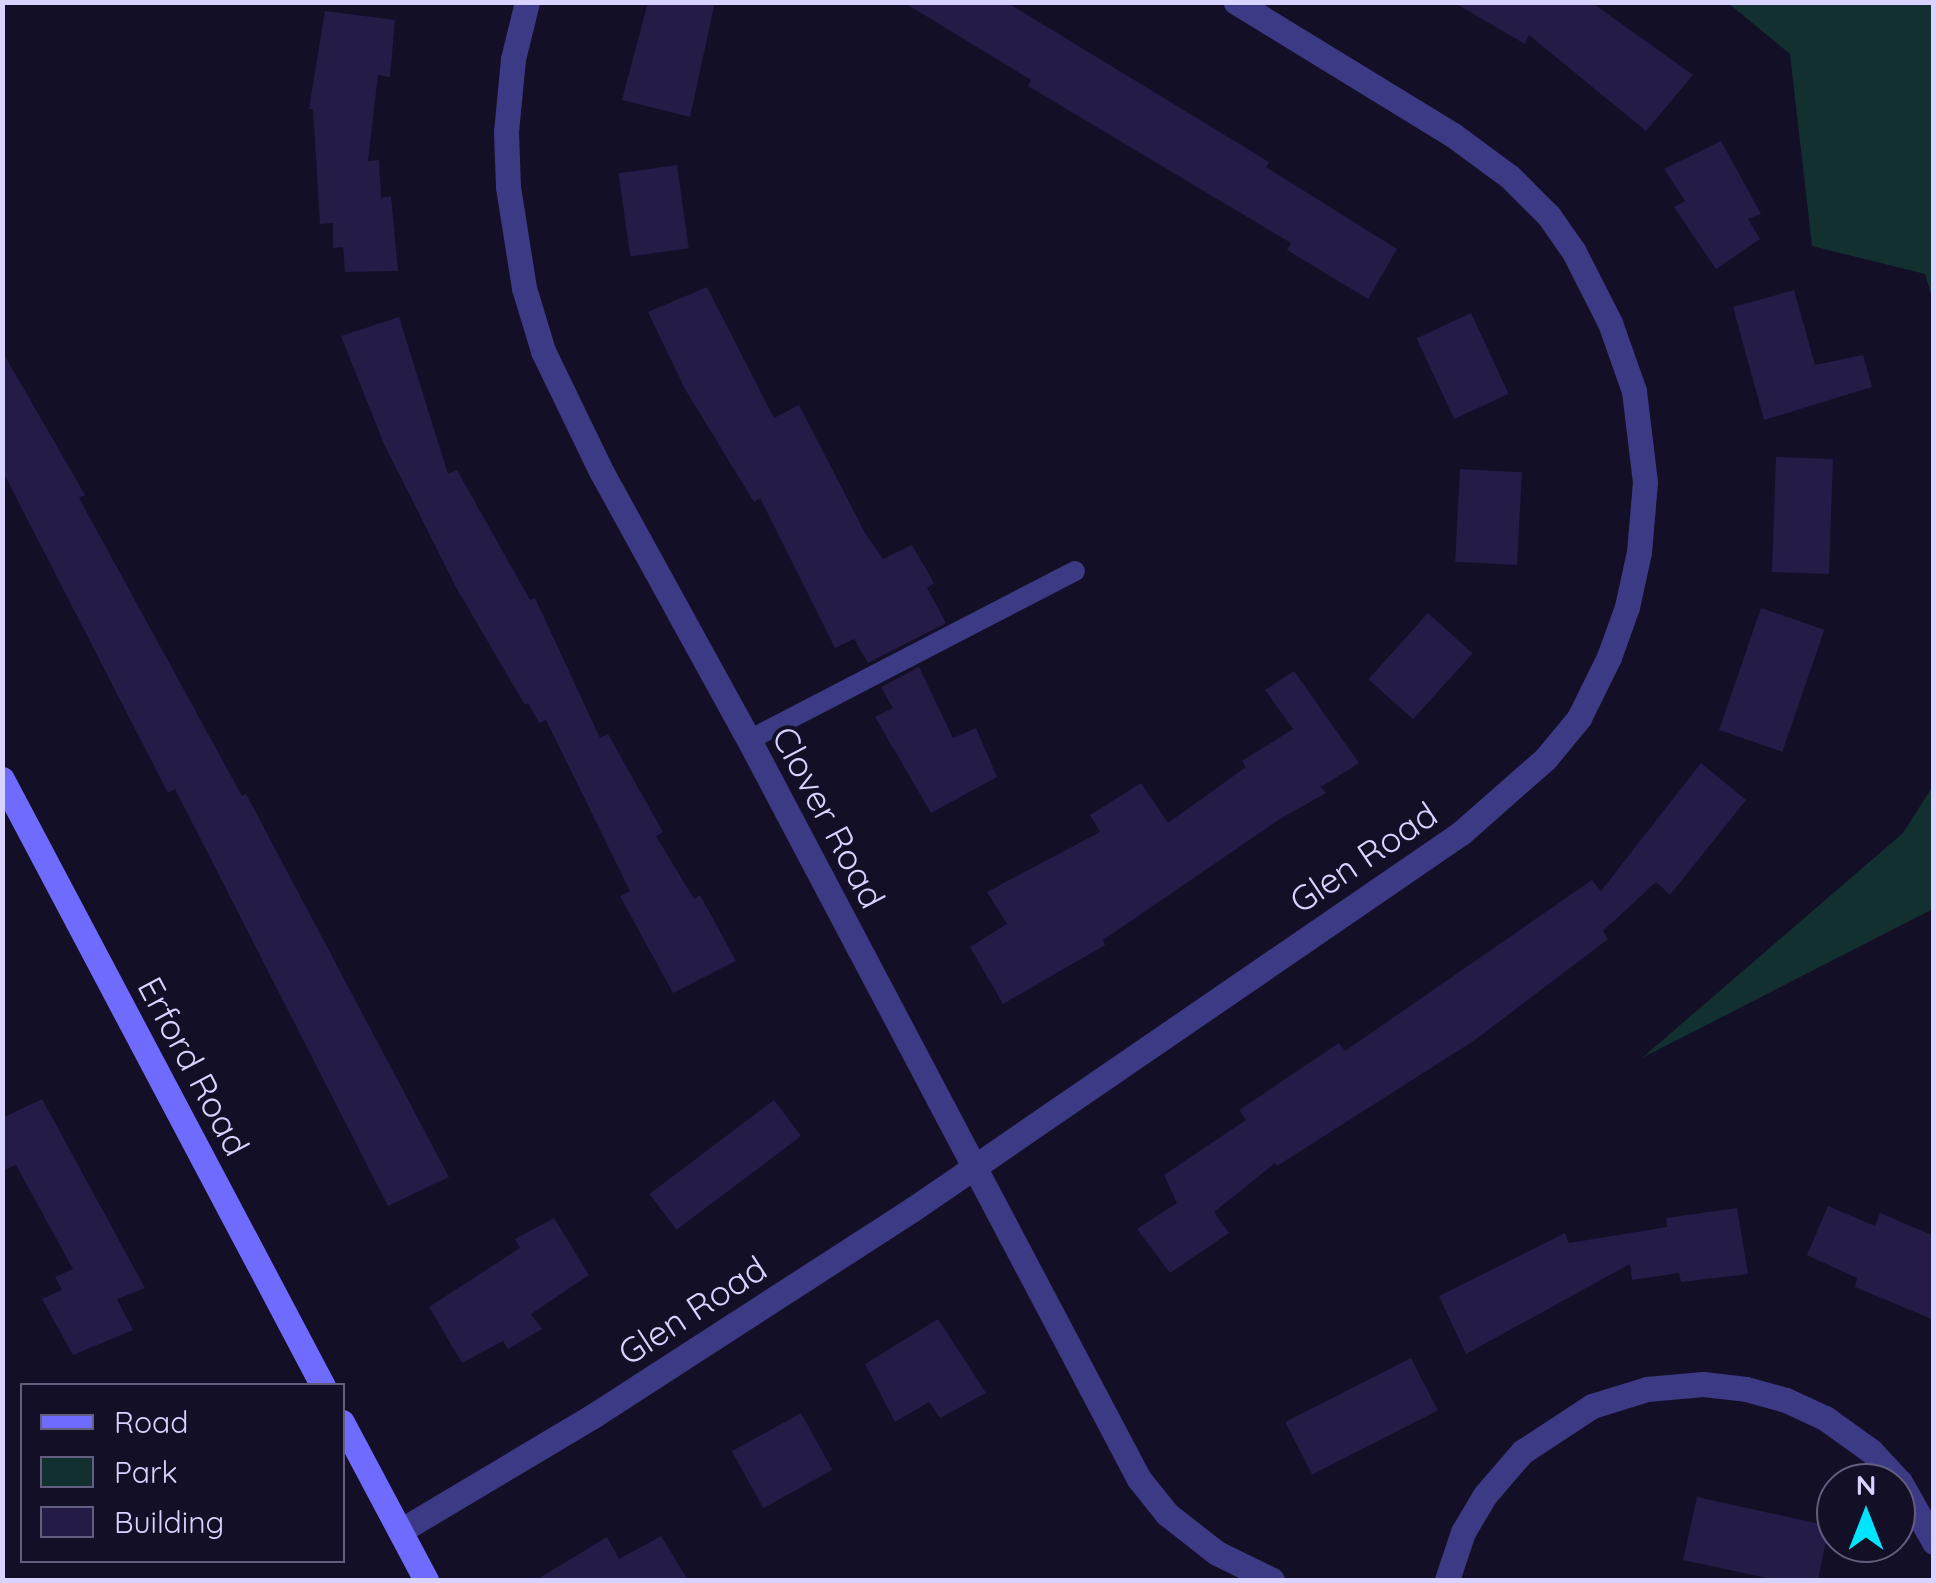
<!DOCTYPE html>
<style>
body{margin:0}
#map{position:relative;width:1936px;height:1583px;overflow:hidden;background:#130f26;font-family:Quicksand,sans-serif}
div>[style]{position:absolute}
.green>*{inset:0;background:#12302f}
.building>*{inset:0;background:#241b47;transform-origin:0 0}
.lane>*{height:20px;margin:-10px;padding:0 10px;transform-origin:10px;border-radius:10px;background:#3d3a85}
.street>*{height:25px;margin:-12.5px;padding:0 12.5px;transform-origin:12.5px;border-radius:12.5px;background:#3d3a85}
.secondary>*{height:25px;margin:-12.5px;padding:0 12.5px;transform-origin:12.5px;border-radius:12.5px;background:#6f6bff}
span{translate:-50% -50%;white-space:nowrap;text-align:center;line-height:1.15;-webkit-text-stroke:8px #130f26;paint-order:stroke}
.street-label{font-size:35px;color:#d9d4ff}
.frame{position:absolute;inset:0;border:5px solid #d9d4ff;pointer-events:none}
.legend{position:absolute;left:20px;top:1383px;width:325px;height:180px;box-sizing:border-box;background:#130f26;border:2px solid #625e7d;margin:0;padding:12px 18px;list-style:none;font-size:30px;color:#d9d4ff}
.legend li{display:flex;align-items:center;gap:20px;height:50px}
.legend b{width:50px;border:2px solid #625e7d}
.north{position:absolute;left:1816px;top:1463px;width:100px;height:100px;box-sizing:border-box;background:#130f26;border:2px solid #625e7d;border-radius:50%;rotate:0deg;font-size:28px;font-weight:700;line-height:40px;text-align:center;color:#d9d4ff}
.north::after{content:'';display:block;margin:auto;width:35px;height:45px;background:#00e5ff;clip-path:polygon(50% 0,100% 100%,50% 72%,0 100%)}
</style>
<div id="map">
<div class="green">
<i style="clip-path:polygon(1728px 3px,1933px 3px,1933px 300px,1925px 274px,1812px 246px,1790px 54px)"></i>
<i style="clip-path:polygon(1933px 786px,1933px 909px,1642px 1058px,1903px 833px)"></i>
</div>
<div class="building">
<i style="clip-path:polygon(648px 2px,715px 2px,690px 117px,622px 100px)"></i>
<i style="clip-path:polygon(903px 2px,1006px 2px,1269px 162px,1266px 167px,1397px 249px,1368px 299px,1287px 250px,1291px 243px,1028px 86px,1031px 80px)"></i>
<i style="clip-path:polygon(1453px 2px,1591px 2px,1693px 75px,1646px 131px,1529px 35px,1525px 44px)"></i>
<i style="clip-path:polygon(325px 11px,395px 20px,390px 77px,378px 75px,368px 161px,379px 160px,381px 198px,391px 196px,398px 271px,345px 272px,343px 247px,333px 248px,333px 223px,320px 224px,313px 109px,309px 109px)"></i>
<i style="clip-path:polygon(1721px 141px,1761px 214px,1748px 219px,1760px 239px,1716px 269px,1674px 207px,1685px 201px,1664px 169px)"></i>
<i style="left:677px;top:165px;width:84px;height:59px;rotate:82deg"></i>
<i style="clip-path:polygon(707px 287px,774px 418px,799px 405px,865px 533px,883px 559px,912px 545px,934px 583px,927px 588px,946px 623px,868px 663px,854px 639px,835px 648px,760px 498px,754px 502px,685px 389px,648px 312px)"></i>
<i style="clip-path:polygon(1794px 290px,1815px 365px,1863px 355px,1872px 387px,1764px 420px,1733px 307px)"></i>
<i style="left:1471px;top:313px;width:89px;height:60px;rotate:65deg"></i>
<i style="clip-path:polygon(399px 317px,448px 474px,457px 470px,530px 600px,535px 598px,600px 738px,608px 734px,663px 832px,656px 836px,694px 899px,700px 895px,736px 961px,673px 993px,620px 896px,630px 891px,546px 720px,539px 723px,528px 703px,525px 705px,457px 589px,384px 444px,341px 336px)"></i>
<i style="clip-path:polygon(2px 351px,85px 495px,79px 498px,242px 796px,246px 794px,449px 1177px,388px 1206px,175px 789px,168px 793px,2px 470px)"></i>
<i style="left:1776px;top:457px;width:57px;height:115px;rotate:2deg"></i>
<i style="left:1460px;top:469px;width:62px;height:93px;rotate:3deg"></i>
<i style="left:1761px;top:608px;width:67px;height:129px;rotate:19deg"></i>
<i style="left:1428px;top:613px;width:60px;height:89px;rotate:42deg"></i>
<i style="clip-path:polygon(919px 667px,953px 738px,976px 728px,997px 777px,931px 813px,875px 717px,893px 708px,881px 687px)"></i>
<i style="clip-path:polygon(1294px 671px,1359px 763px,1321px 787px,1326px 793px,1280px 819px,1103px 940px,1105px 945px,1003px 1004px,970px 947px,1007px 924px,987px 892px,1100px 832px,1090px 815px,1141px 783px,1168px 823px,1246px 767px,1242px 761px,1293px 729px,1265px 690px)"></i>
<i style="clip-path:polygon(1701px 763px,1746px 800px,1670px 895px,1656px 882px,1603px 931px,1608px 939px,1475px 1040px,1277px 1166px,1275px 1163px,1214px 1212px,1229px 1233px,1170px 1273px,1137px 1229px,1177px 1203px,1164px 1175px,1246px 1120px,1239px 1110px,1339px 1043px,1345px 1051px,1592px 880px,1601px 891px)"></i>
<i style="clip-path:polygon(42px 1099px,145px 1288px,117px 1299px,133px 1330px,73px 1355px,42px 1299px,62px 1290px,55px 1277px,73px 1269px,16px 1165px,2px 1171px,2px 1118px)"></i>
<i style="left:774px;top:1100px;width:45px;height:156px;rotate:53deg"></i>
<i style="clip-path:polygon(1828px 1206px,1875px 1226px,1880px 1213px,1934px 1236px,1934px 1320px,1855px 1287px,1857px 1278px,1807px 1255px)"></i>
<i style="clip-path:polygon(1737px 1208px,1748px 1274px,1681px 1282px,1679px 1273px,1632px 1280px,1630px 1264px,1466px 1354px,1439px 1296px,1565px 1233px,1569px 1243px,1667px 1227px,1666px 1218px)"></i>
<i style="clip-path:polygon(554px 1218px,589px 1275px,531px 1314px,542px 1329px,508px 1349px,503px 1341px,462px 1363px,429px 1307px,520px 1248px,515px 1239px)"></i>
<i style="clip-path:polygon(938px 1319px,986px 1393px,940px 1418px,929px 1402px,895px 1422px,865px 1364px)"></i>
<i style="left:1411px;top:1358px;width:59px;height:141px;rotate:63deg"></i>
<i style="left:801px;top:1413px;width:65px;height:79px;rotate:61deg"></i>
<i style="clip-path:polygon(1697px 1497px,1829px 1526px,1818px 1580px,1776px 1580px,1683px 1560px)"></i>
<i style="clip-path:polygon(661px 1536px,688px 1580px,536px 1580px,607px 1537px,619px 1559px)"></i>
</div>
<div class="lane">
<i style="left:749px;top:740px;width:367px;rotate:-27.4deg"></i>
</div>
<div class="street">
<i style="left:527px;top:2px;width:59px;rotate:103.8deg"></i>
<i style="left:513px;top:59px;width:73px;rotate:95.5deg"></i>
<i style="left:506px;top:132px;width:55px;rotate:87.9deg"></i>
<i style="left:508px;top:187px;width:102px;rotate:81deg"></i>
<i style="left:524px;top:288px;width:66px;rotate:73.2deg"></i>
<i style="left:543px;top:351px;width:133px;rotate:64.2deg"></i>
<i style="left:601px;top:471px;width:307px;rotate:61.2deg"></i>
<i style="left:749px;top:740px;width:836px;rotate:62.18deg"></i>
<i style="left:1139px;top:1479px;width:45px;rotate:51.3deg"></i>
<i style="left:1167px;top:1514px;width:63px;rotate:38deg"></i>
<i style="left:1217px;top:1553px;width:61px;rotate:26.1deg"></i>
<i style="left:400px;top:1531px;width:228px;rotate:-30.8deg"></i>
<i style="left:596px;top:1414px;width:378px;rotate:-32.9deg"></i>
<i style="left:913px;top:1209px;width:665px;rotate:-34.46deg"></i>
<i style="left:1461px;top:833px;width:113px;rotate:-41.4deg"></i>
<i style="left:1546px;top:758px;width:52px;rotate:-50.5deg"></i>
<i style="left:1579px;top:718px;width:68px;rotate:-63.8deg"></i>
<i style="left:1609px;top:657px;width:53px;rotate:-70.2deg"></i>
<i style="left:1627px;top:607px;width:56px;rotate:-77.7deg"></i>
<i style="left:1639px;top:552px;width:70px;rotate:-85.1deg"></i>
<i style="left:1645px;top:482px;width:92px;rotate:-96.9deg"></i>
<i style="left:1634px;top:391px;width:72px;rotate:-109.4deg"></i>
<i style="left:1610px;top:323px;width:80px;rotate:-116.9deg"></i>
<i style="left:1574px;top:252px;width:44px;rotate:-124.8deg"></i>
<i style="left:1549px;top:216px;width:55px;rotate:-135deg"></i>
<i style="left:1510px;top:177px;width:71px;rotate:-143.6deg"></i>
<i style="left:1453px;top:135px;width:255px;rotate:-148.5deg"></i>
<i style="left:1447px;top:1580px;width:51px;rotate:-71.6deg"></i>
<i style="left:1463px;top:1532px;width:43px;rotate:-59.3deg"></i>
<i style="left:1485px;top:1495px;width:57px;rotate:-49.3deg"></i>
<i style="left:1522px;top:1452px;width:84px;rotate:-33.3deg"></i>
<i style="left:1592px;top:1406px;width:58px;rotate:-17.2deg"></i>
<i style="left:1647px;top:1389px;width:56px;rotate:-5.1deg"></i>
<i style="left:1703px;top:1384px;width:43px;rotate:6.6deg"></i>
<i style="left:1746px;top:1389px;width:41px;rotate:15.4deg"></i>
<i style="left:1786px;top:1400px;width:43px;rotate:24.8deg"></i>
<i style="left:1825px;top:1418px;width:57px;rotate:35.7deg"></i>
<i style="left:1871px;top:1451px;width:42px;rotate:46.9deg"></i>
<i style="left:1900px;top:1482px;width:69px;rotate:60.5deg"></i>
</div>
<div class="secondary">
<i style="left:2px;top:779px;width:687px;rotate:62.13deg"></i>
<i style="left:342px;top:1422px;width:179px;rotate:62deg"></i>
</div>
<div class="street-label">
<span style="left:829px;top:817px;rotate:62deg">Clover Road</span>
<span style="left:1363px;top:857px;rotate:-34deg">Glen Road</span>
<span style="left:194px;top:1066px;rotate:62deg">Erford Road</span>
<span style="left:692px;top:1310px;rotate:-33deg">Glen Road</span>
</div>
<div class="frame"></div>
<ul class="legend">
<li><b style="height:12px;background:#6f6bff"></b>Road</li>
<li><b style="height:28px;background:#12302f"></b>Park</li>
<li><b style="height:28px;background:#241b47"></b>Building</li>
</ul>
<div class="north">N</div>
</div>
